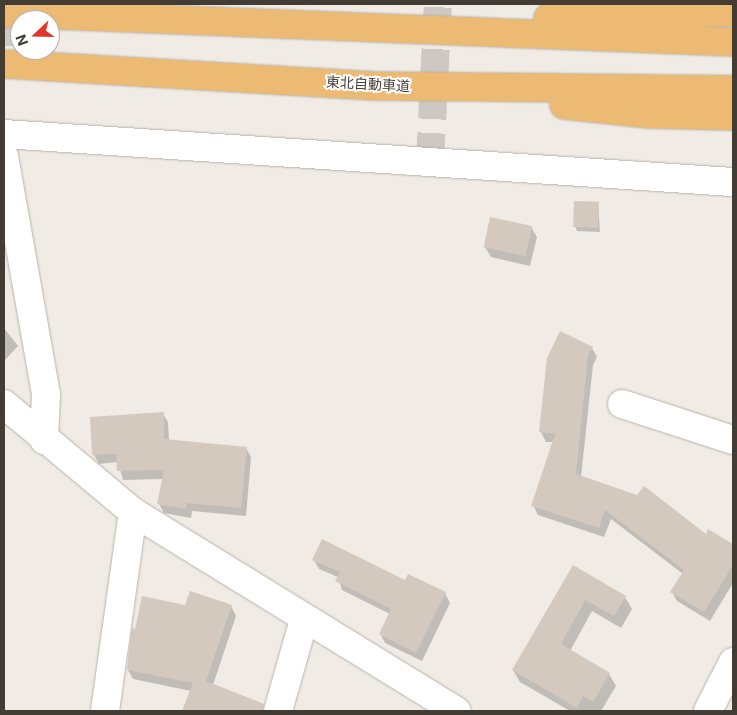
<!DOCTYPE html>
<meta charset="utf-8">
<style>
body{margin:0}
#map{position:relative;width:737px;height:715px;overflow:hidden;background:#f0ece5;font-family:Inter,"Noto Sans JP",sans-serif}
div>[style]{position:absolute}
.shadow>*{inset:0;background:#0003}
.building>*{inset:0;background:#d3c9be;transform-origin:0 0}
.minor-tunnel>*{height:28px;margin-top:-14px;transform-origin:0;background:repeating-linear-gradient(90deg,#cdc9c2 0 28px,transparent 0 42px)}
.roads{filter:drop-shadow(0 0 1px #bab2a8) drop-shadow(0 0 1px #bab2a8)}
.minor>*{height:28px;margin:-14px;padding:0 14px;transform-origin:14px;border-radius:14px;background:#fff}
.highway>*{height:28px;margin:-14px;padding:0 14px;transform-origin:14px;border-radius:14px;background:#edba73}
span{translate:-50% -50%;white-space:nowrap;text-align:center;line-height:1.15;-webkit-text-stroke:4px #fff;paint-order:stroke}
.street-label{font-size:14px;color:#423c35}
.frame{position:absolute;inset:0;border:5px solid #423c35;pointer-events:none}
.north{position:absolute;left:10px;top:10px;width:50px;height:50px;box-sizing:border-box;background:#fff;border:1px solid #b3b1ae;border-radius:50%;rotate:249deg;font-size:14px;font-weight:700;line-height:20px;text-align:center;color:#423c35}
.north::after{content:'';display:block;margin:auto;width:18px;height:22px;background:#e1372b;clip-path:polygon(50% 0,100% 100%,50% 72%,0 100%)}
</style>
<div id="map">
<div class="shadow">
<i style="clip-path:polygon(598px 203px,600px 232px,577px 231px,575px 226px)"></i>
<i style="clip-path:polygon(531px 227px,537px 237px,530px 266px,491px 257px,485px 247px)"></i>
<i style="clip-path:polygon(4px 328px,18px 346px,4px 361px)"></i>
<i style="clip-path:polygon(592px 348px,597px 357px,593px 365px,581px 477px,706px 535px,709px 531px,733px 546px,733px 583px,710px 621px,677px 601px,672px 592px,683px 574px,611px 519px,604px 537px,538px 515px,533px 505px,554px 442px,546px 442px,541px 432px)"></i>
<i style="clip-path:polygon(163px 414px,168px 422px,169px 440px,246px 448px,251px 457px,246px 516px,192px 511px,191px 518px,164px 513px,159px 504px,163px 479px,123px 480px,118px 462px,99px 464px,94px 455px,91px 418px)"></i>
<i style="clip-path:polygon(314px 560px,445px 593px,450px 603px,422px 661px,385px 643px,380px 633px,390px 614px,342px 590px,338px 577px,319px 569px)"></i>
<i style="clip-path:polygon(573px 567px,625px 597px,632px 609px,621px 628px,592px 611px,570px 651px,609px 674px,616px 686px,601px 711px,570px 711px,520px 682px,513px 670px)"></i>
<i style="clip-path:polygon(231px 606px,236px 616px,213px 685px,256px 702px,261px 711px,183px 711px,191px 691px,133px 679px,128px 670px,136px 630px,186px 607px)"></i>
</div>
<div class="building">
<i style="left:574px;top:201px;width:25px;height:26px;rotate:2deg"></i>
<i style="left:490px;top:217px;width:43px;height:31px;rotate:12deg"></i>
<i style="clip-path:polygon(560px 331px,593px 347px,588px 355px,576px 474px,637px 495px,644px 486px,706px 534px,708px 529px,733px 544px,733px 565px,704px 612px,670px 592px,684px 570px,605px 510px,599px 528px,531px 506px,555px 434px,539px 432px,547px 358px)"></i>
<i style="clip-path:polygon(164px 412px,164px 439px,247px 447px,241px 508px,187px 503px,186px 509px,157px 504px,164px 470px,117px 471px,116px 454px,92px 455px,90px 417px)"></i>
<i style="clip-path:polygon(322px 539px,405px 580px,408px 574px,446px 592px,416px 653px,379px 634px,391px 609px,335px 581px,340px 572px,312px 560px)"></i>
<i style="clip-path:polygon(573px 565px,626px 596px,614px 616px,585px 600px,561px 644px,610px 673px,593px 702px,583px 696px,577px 708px,512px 670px)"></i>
<i style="clip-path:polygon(190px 591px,232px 605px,206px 681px,264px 704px,263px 711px,182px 711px,193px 683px,127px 670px,132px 628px,135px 629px,142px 596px,185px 605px)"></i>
</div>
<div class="minor-tunnel">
<i style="left:4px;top:46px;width:42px;rotate:-88.6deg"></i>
<i style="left:430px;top:161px;width:157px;rotate:-87.1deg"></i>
</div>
<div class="roads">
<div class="minor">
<i style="left:4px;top:134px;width:731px;rotate:3.77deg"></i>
<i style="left:4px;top:156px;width:242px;rotate:80deg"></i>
<i style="left:46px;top:394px;width:46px;rotate:92.5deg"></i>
<i style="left:4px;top:404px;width:168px;rotate:39.9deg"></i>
<i style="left:133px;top:512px;width:380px;rotate:31.6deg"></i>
<i style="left:622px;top:404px;width:117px;rotate:18deg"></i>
<i style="left:105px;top:711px;width:201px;rotate:-82deg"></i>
<i style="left:278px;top:711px;width:95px;rotate:-74.1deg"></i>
<i style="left:708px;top:711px;width:55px;rotate:-63deg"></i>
</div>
<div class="highway">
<i style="left:4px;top:13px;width:730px;rotate:2.28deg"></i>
<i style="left:548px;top:18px;width:185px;rotate:-1.9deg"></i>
<i style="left:4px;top:64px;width:375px;rotate:3.4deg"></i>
<i style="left:378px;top:86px;width:355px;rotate:0.6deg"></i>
<i style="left:564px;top:105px;width:86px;rotate:6deg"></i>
<i style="left:650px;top:114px;width:83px;rotate:1.4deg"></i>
</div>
</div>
<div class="street-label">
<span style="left:368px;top:84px;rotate:3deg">東北自動車道</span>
</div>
<div class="frame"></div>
<div class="north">N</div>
</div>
